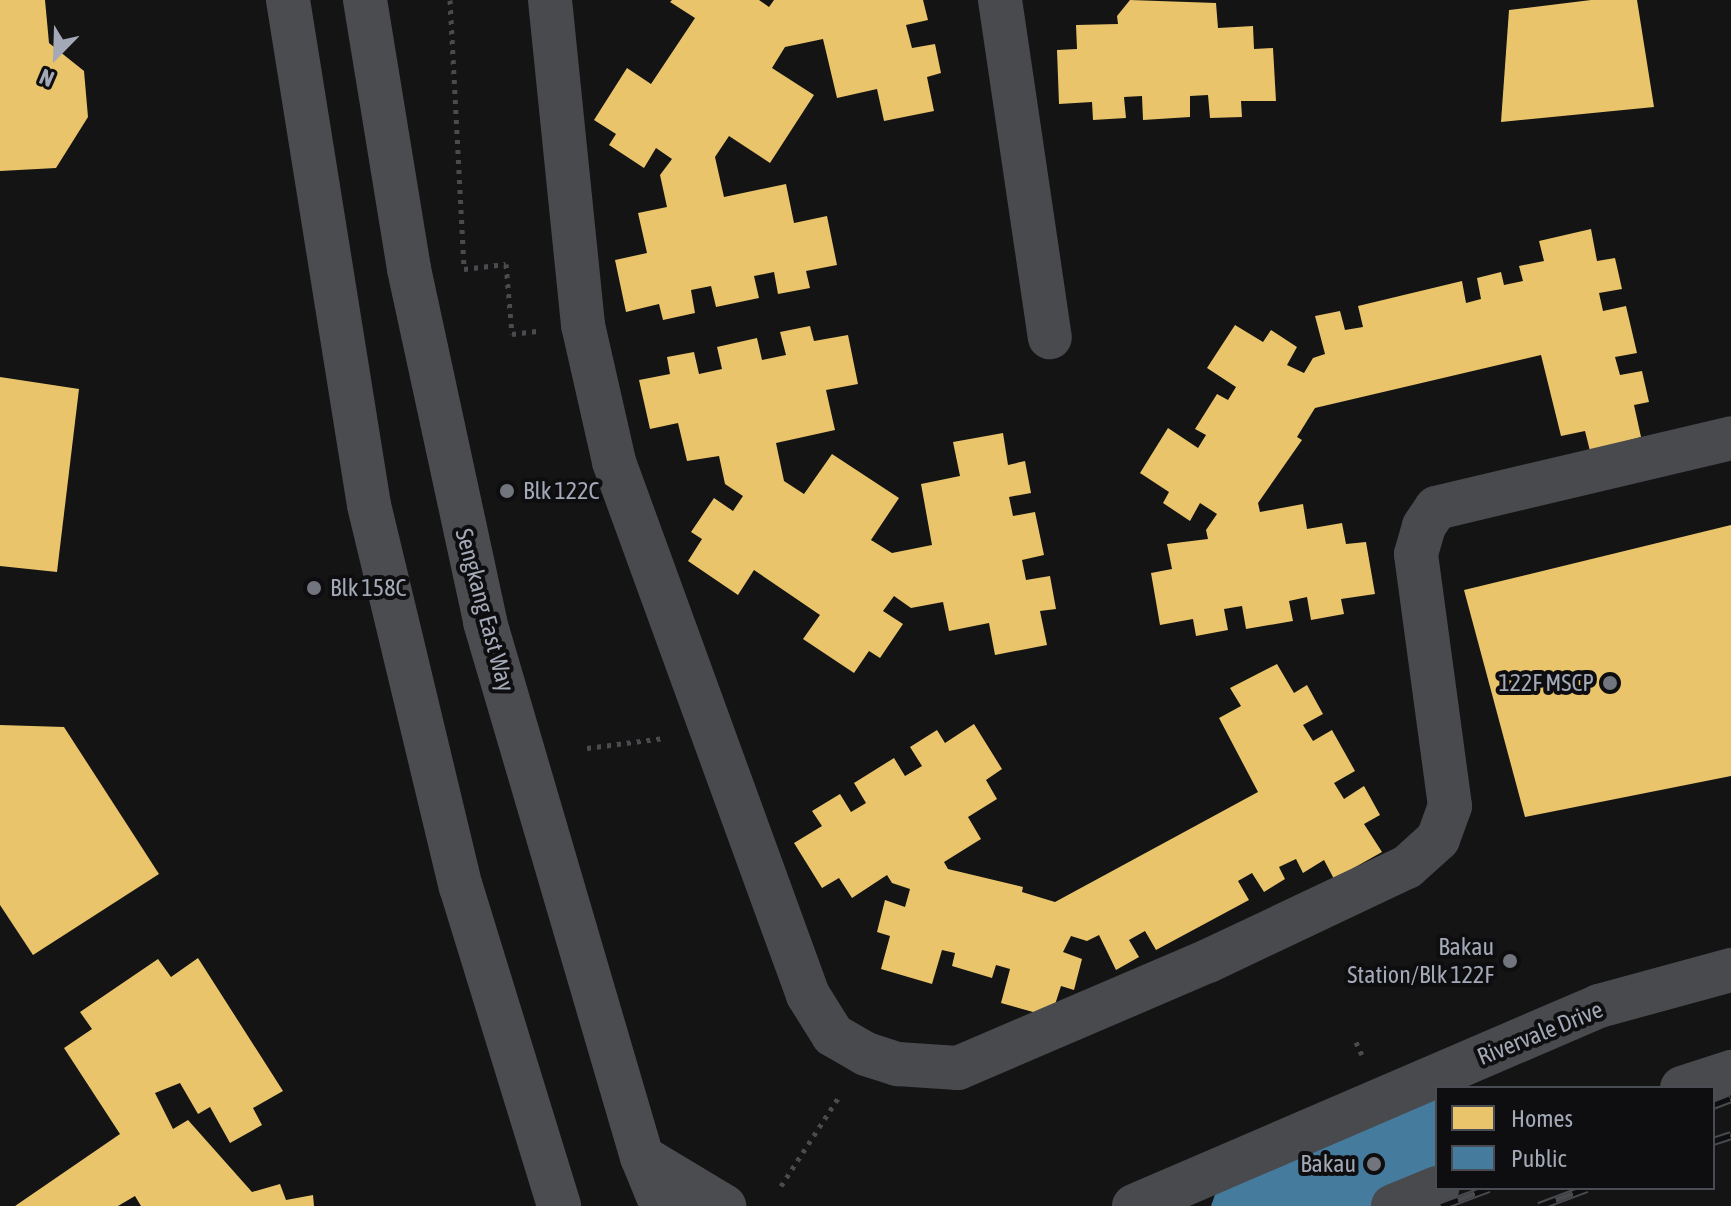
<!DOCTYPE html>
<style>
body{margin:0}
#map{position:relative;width:1731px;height:1206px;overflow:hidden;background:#141414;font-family:"Asap Condensed",sans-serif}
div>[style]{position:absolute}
.homes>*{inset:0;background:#e9c46a}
.public>*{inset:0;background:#457b9d}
.path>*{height:5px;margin-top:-2.5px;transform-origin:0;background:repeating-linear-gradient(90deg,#4a4b4f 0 4px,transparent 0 10px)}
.minor>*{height:44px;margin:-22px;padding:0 22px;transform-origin:22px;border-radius:22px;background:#484a4d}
.major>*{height:44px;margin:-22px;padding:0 22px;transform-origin:22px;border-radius:22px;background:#4b4c4f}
.rail>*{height:9px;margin-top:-4.5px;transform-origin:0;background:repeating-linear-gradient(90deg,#0e0e10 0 18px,#484a4d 0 36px);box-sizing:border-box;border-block:2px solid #484a4d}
.dots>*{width:22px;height:22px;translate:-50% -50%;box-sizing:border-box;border:4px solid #0e0e10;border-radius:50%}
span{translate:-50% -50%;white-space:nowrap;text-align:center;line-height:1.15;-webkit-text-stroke:8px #0e0e10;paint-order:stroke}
.poi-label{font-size:24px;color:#a4a9b7}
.left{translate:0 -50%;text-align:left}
.right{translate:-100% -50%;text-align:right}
.street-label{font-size:24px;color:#a4a9b7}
.legend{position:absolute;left:1435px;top:1086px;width:280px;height:104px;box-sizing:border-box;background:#0e0e10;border:2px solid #4a4c53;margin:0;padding:10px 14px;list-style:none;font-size:24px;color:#a4a9b7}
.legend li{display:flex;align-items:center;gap:16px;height:40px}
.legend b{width:40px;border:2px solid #4a4c53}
.north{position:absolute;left:16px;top:16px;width:80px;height:80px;-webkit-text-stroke:6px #0e0e10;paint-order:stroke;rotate:203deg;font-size:22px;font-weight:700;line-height:32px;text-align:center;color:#a4a9b7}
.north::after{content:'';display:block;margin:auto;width:28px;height:36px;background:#a4a9b7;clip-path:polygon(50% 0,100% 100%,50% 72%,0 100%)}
</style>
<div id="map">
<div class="homes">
<i style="clip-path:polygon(0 0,45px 0,49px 43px,84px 71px,88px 117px,56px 168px,0 171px)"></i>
<i style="clip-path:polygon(672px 0,759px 0,769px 7px,774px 0,923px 0,928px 20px,906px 25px,912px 48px,935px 44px,941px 73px,927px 77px,934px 111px,884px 121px,877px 89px,837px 98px,823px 39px,785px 47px,772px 68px,814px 95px,770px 163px,729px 136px,715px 157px,724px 197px,786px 184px,794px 223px,827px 216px,837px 265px,806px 271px,810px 288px,778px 294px,774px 272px,754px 276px,759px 298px,716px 307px,711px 286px,691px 290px,695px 313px,663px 320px,659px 304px,626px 312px,615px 260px,647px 253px,638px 213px,667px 207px,660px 175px,672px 159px,656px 148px,644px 168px,609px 145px,616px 134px,594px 120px,627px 68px,651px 84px,695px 18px,670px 2px)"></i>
<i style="clip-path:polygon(1130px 0,1216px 3px,1218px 28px,1253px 26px,1254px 49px,1273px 48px,1276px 101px,1241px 101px,1242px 117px,1210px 118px,1208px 95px,1190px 96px,1190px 117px,1143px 120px,1142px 96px,1124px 97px,1126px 118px,1093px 120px,1092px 102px,1059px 104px,1057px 50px,1077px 49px,1076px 25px,1118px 24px,1117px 16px)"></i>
<i style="clip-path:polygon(1591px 0,1637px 0,1654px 107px,1501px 122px,1509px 10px)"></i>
<i style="clip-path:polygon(1591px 229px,1597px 261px,1615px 258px,1622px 289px,1599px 293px,1603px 311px,1626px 306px,1637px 353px,1615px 357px,1620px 375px,1642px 371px,1649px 402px,1634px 405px,1641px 437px,1590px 451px,1585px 431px,1561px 436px,1541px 355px,1315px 408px,1297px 437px,1302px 440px,1258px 503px,1260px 512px,1303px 504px,1307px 529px,1342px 523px,1346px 544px,1366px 542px,1375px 594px,1341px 599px,1344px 614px,1311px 620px,1307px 597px,1289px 601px,1293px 621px,1246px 629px,1242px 606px,1224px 609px,1228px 630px,1196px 636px,1193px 619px,1160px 625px,1151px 573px,1172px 569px,1167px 544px,1208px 539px,1206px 530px,1217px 514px,1200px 503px,1190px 521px,1163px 503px,1169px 492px,1140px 473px,1168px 428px,1198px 448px,1206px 435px,1195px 429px,1217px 394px,1228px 400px,1236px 387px,1207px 368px,1235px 325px,1263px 342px,1271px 330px,1297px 347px,1287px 365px,1304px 373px,1313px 358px,1325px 354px,1315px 316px,1340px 311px,1345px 330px,1363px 327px,1358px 306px,1462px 281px,1466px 303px,1481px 299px,1477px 278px,1501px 272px,1504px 285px,1523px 281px,1519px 266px,1544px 261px,1539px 241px)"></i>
<i style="clip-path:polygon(810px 326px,814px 341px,848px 335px,858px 384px,826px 390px,835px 430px,776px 443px,784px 481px,804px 494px,832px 454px,899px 498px,871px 540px,892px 553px,932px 545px,921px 484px,960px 476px,953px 442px,1003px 433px,1008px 465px,1025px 461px,1031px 493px,1009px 497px,1013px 516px,1035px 512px,1044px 555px,1022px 560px,1026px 580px,1050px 576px,1056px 609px,1040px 611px,1047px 645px,995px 655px,989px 623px,949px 631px,943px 602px,911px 608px,894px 596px,883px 611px,903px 624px,880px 658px,869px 651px,854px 673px,803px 639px,820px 615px,754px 570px,738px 595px,688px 561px,702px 539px,691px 532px,714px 498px,733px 511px,743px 496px,725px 484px,719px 456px,687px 461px,678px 423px,650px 429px,639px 380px,670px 374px,667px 357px,694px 352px,699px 374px,722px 369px,717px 347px,757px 338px,762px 360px,786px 355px,780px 332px)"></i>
<i style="clip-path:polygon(0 377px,79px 389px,57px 572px,0 566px)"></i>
<i style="clip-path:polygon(1731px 525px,1731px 776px,1525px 817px,1464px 590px)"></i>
<i style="clip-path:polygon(1277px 664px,1294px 693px,1307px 685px,1323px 714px,1303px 725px,1313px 741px,1332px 730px,1355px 771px,1334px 783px,1344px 799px,1364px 786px,1380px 815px,1364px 824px,1382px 852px,1334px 879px,1324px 860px,1303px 873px,1296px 859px,1279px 867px,1285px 879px,1264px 892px,1252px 873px,1238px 881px,1249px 900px,1156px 950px,1145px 931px,1129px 940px,1139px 957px,1116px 970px,1099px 935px,1087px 941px,1071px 936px,1063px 952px,1082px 959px,1074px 990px,1061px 986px,1051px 1017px,1001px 1003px,1010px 969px,996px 965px,992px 978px,952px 966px,955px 953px,942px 950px,932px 984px,881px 969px,890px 936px,877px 932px,885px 900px,905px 907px,910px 889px,892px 883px,887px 875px,852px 898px,839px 878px,822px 888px,794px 843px,822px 826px,812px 811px,840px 794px,851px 812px,866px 803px,854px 783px,894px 758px,905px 776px,922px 766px,910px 747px,937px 730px,945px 743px,974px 724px,1002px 769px,986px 780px,997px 799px,968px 817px,981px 839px,944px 862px,948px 869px,1023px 887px,1022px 892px,1055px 902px,1258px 792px,1219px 718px,1241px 706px,1230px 688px)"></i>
<i style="clip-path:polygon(0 725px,64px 727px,159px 874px,33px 955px,0 905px)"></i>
<i style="clip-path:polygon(198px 958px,283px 1091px,253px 1108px,262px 1125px,230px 1143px,210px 1107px,198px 1114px,180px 1083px,155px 1093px,173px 1129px,188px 1120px,252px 1192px,280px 1184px,286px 1200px,313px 1195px,314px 1206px,141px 1206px,135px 1196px,118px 1206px,15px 1206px,120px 1134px,64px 1048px,92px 1029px,80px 1012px,158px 959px,171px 977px)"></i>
</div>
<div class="public">
<i style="clip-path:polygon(1437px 1088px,1437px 1188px,1401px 1206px,1211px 1206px,1217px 1189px)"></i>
</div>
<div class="path">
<i style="left:450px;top:0;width:269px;rotate:87deg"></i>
<i style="left:464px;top:269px;width:42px;rotate:-6.8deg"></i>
<i style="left:506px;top:264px;width:70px;rotate:85.1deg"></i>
<i style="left:512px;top:334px;width:25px;rotate:-7deg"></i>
<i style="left:587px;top:748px;width:78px;rotate:-7.4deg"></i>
<i style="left:1356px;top:1042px;width:14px;rotate:65deg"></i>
<i style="left:781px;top:1186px;width:108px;rotate:-57deg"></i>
</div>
<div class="minor">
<i style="left:550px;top:0;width:327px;rotate:84.2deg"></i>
<i style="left:583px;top:325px;width:140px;rotate:77.2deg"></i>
<i style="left:614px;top:462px;width:567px;rotate:70deg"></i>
<i style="left:808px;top:995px;width:47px;rotate:58deg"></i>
<i style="left:833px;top:1035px;width:38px;rotate:30deg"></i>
<i style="left:866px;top:1054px;width:33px;rotate:18deg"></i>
<i style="left:897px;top:1064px;width:61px;rotate:3.8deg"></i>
<i style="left:958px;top:1068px;width:272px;rotate:-23.2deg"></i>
<i style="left:1208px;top:961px;width:220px;rotate:-25.3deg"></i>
<i style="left:1407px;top:867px;width:42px;rotate:-42.1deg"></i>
<i style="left:1438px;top:839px;width:35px;rotate:-70deg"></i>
<i style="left:1450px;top:806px;width:254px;rotate:-97.7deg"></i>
<i style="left:1416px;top:554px;width:29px;rotate:-74deg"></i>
<i style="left:1424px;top:526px;width:22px;rotate:-56deg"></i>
<i style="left:1436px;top:508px;width:303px;rotate:-13.3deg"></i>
<i style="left:1000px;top:0;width:341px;rotate:81.6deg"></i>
<i style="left:1682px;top:1088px;width:52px;rotate:-18.1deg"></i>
<i style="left:1134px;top:1206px;width:506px;rotate:-23.27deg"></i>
<i style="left:1599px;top:1006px;width:137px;rotate:-15.3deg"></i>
<i style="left:1393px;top:1206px;width:48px;rotate:-22.2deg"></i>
</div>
<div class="major">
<i style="left:288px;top:0;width:511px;rotate:80.89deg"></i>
<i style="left:369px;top:505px;width:393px;rotate:76.5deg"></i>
<i style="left:461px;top:887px;width:334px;rotate:72.9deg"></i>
<i style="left:365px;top:0;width:273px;rotate:80.7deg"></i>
<i style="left:409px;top:269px;width:361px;rotate:77.8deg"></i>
<i style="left:485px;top:622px;width:558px;rotate:73.65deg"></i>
<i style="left:642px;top:1157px;width:53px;rotate:67.8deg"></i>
<i style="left:642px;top:1157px;width:96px;rotate:30.9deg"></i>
</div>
<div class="rail">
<i style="left:1713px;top:1105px;width:19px;rotate:-21deg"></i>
<i style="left:1713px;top:1141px;width:19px;rotate:-18deg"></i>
<i style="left:1441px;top:1206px;width:51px;rotate:-20.6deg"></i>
<i style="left:1539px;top:1206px;width:51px;rotate:-20.6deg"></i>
</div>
<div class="dots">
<i style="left:507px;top:491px;background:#72757e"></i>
<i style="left:314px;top:588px;background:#72757e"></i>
<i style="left:1610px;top:683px;background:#72757e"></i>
<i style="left:1510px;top:961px;background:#72757e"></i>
<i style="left:1374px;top:1164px;background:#72757e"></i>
</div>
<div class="poi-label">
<span class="left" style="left:523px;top:491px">Blk 122C</span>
<span class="left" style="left:330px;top:588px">Blk 158C</span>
<span class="right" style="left:1594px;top:683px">122F MSCP</span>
<span class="right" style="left:1494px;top:961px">Bakau<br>Station/Blk 122F</span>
<span class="right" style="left:1356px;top:1164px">Bakau</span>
</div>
<div class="street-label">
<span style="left:485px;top:610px;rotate:75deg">Sengkang East Way</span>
<span style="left:1540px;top:1033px;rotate:-22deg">Rivervale Drive</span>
</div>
<ul class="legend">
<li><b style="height:22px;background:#e9c46a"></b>Homes</li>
<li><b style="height:22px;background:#457b9d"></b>Public</li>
</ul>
<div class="north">N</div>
</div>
